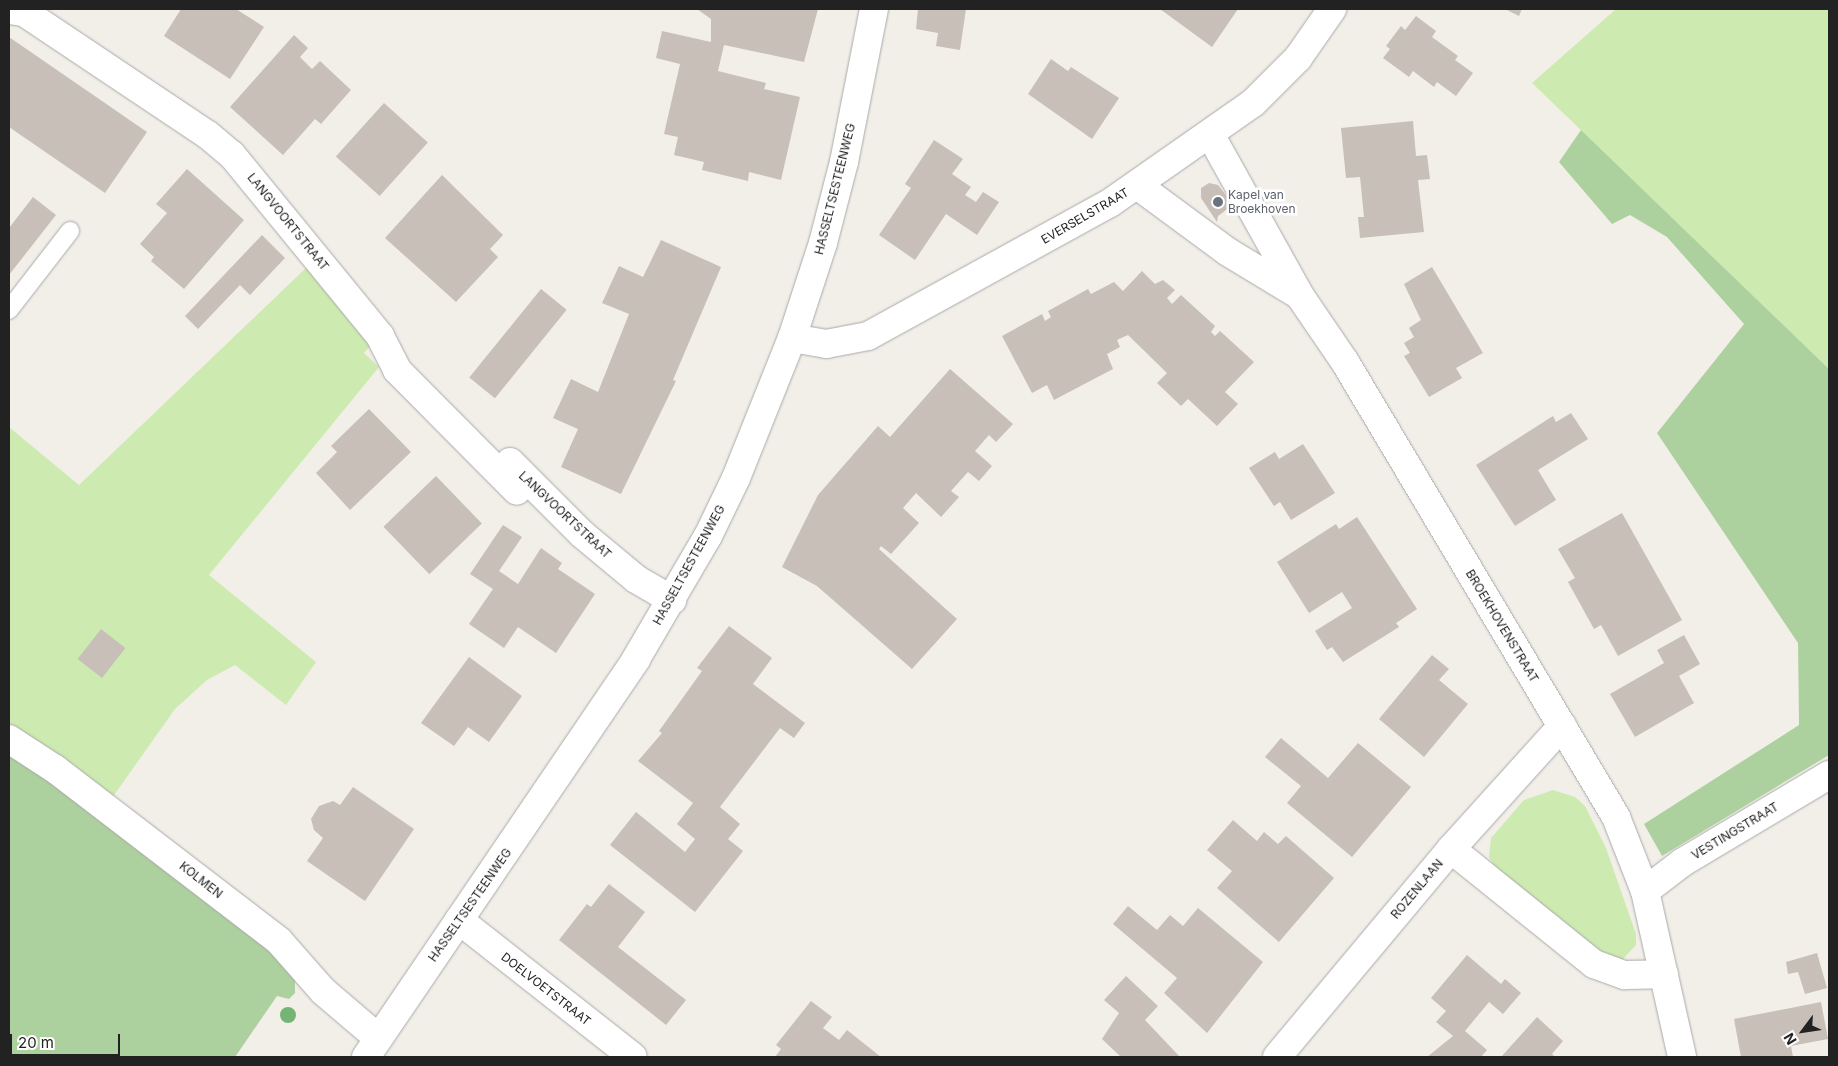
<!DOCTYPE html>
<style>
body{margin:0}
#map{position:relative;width:1838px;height:1066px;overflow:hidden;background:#f2efe9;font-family:Inter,sans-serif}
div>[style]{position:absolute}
.grass>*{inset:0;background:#cdebb0}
.forest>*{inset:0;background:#add19e}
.building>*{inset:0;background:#c7bfb8;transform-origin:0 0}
.roads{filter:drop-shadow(0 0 1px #a9a9a9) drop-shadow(0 0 1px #a9a9a9)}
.service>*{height:18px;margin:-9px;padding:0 9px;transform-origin:9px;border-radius:9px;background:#fff}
.minor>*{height:28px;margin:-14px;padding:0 14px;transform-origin:14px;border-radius:14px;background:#fff}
.tertiary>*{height:28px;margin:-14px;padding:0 14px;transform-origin:14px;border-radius:14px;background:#fff}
.trees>*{width:16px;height:16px;margin:-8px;border-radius:50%;background:#74b475}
.dots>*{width:14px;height:14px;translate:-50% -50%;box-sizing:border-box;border:2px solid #fff;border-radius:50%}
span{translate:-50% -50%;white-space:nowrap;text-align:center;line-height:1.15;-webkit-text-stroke:5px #fff;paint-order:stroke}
.street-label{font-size:12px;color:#222}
.worship-label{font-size:12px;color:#5b616d}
.left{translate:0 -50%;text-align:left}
.frame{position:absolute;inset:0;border:10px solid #222;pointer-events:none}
.north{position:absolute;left:1778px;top:1006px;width:50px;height:50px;-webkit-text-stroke:4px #fff;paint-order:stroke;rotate:239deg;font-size:14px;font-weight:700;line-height:20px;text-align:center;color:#222}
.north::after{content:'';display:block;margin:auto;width:18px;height:22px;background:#222;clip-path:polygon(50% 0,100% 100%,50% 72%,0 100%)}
.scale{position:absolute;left:10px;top:1034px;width:110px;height:22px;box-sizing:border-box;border:2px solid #222;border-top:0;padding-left:6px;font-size:15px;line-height:18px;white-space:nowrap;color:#222;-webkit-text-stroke:4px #fff;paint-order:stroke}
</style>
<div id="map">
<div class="grass">
<i style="clip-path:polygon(1616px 9px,1829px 9px,1829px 369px,1532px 83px)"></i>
<i style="clip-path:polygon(308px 266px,371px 345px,364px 353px,379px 367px,209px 575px,316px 662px,286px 705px,235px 665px,207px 680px,175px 709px,112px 798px,9px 726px,9px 427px,79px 485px)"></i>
<i style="clip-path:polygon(1553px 790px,1575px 797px,1585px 806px,1606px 848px,1636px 934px,1636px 945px,1623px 959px,1604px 958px,1495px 867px,1489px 857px,1491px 838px,1524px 800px)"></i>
</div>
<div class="forest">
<i style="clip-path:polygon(1581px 130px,1829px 369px,1829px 755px,1662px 856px,1644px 824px,1799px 725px,1798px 643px,1657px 433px,1744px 324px,1667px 237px,1630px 215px,1612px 224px,1559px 162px)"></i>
<i style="clip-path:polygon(9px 753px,46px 777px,281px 956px,295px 976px,295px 993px,289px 999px,277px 996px,235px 1057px,9px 1057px)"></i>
</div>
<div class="building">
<i style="clip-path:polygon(181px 9px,236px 9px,264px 27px,230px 79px,164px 36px)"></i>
<i style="clip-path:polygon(697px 9px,818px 9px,804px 62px,724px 45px,718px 71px,766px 83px,764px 89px,800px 97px,781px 180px,749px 172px,748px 181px,702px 170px,704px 162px,674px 155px,678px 137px,664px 134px,680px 64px,656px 58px,662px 31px,711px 42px,711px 19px)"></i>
<i style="clip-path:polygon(918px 9px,966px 9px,960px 50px,936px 46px,938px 33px,916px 29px)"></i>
<i style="clip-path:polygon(1160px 9px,1238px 9px,1212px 47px)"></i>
<i style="clip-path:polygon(1505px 9px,1522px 9px,1519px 16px)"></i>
<i style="clip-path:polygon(1416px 16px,1436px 31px,1432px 37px,1458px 56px,1455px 60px,1473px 73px,1456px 96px,1437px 82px,1434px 87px,1413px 71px,1409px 77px,1383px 58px,1390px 49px,1386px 46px,1401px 26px,1405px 30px)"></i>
<i style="clip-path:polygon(294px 35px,308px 48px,300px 57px,312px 69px,320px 61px,351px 90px,321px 124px,315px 119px,283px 155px,230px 107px)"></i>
<i style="clip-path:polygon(9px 37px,147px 132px,105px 193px,9px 127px)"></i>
<i style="clip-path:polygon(1051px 59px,1068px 71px,1071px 67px,1119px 98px,1092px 139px,1028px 94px)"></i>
<i style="left:384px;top:103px;width:59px;height:72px;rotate:42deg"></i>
<i style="clip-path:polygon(1413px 121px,1416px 156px,1427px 155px,1430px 179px,1418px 180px,1424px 232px,1360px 238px,1358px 217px,1364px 217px,1360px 177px,1346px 178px,1341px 128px)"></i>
<i style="clip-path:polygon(934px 140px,963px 159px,952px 174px,971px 187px,965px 195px,976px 202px,983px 192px,999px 202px,977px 235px,946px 214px,915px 260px,879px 235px,911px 188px,905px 184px)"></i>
<i style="clip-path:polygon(187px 169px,244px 220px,184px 289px,151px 261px,154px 257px,140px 244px,167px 213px,156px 204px)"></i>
<i style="clip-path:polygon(442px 175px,503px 235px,490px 249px,498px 257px,456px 302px,385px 238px)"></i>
<i style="clip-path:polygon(1209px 183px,1218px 185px,1236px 208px,1230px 207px,1218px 216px,1217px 222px,1201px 198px,1201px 188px)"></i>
<i style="clip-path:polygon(33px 197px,56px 215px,9px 275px,9px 228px)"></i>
<i style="clip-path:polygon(262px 235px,285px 258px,250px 295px,240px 285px,198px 329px,185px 316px)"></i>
<i style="clip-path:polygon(661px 240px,721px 267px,673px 380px,676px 381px,621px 494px,561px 467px,578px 429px,553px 418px,571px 379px,598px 392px,629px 314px,602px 303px,619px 266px,643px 277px)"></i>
<i style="clip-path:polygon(1432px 267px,1483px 353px,1456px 368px,1462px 378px,1429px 397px,1404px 356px,1410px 353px,1404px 343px,1414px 337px,1409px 328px,1421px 320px,1404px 284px)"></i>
<i style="clip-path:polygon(1142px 271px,1155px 284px,1163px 280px,1175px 290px,1167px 298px,1172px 304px,1181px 295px,1215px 326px,1211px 332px,1215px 336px,1220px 331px,1254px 362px,1225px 392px,1238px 404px,1217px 426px,1188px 399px,1181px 406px,1157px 383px,1167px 373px,1128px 335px,1117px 340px,1120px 347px,1107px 354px,1113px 369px,1054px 400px,1047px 385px,1032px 393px,1002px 336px,1042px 314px,1045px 321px,1051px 317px,1048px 311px,1088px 289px,1091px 294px,1114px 282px,1123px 291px)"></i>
<i style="left:541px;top:289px;width:33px;height:114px;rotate:39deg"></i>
<i style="clip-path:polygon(950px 369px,1013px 424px,996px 442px,989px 435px,975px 451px,992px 466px,979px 481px,968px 472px,951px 491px,959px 497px,941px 517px,916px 493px,903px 508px,919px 523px,891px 554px,881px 546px,879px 549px,957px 619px,912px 669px,817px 586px,782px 567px,818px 495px,878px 426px,890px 437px)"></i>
<i style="clip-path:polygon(369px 409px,411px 452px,350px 510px,316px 473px,337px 452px,331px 446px)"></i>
<i style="clip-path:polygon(1571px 413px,1588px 439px,1538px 470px,1556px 500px,1515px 526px,1476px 465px,1553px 416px,1556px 422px)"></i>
<i style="clip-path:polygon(1303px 444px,1335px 493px,1291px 520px,1280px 502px,1274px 506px,1249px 468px,1275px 452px,1279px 459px)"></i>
<i style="left:436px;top:476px;width:66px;height:73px;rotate:46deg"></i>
<i style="clip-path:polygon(1622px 513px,1682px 620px,1618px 656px,1601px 625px,1594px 629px,1568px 582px,1575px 578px,1558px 549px)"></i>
<i style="clip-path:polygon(1357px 517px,1417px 609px,1396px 623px,1399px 627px,1343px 662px,1332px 647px,1327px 650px,1315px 631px,1352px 608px,1342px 592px,1309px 613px,1277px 562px,1336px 524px,1339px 529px)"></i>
<i style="clip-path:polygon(503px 525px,522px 537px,499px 571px,518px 584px,541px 548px,562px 563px,558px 569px,595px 594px,556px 653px,518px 627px,504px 648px,469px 624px,493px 589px,470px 574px)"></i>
<i style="clip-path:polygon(729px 626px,772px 658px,753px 684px,805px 723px,794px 738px,780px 728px,720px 807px,740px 824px,728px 839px,743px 851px,695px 912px,610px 845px,636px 812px,685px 852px,695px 839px,677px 824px,693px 803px,638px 761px,662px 733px,659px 731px,702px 671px,697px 668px)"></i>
<i style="left:101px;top:629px;width:31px;height:38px;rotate:38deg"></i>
<i style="clip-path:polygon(1684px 635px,1700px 664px,1679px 676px,1694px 703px,1635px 737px,1610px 694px,1664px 663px,1657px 650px)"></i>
<i style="clip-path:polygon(1432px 655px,1449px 669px,1439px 680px,1468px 704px,1424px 757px,1379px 719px)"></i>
<i style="clip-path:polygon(469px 657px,522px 696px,489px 742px,468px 727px,454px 746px,421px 723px)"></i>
<i style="clip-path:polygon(1281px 738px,1328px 778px,1358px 743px,1411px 787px,1352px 857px,1287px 803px,1301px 786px,1265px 757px)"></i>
<i style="clip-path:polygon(353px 787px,414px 829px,365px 901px,307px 861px,323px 838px,314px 830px,311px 819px,319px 806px,333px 801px,340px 805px)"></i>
<i style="clip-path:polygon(1233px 820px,1257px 841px,1264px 832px,1278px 844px,1286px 836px,1334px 878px,1279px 942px,1217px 888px,1232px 871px,1207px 850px)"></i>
<i style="clip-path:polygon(609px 884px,645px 912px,618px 947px,686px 1000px,666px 1025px,559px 940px,587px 904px,591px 907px)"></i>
<i style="clip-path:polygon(1128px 906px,1157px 930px,1170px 915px,1183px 926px,1198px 908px,1263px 962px,1207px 1033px,1164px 993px,1177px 978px,1113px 924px)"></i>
<i style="clip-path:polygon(1817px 953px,1827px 988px,1805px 994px,1798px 972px,1788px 974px,1786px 962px)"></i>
<i style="clip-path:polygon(1467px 955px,1501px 984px,1505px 979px,1521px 993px,1503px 1014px,1489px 1002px,1465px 1031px,1487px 1050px,1481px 1057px,1427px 1057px,1453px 1036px,1436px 1022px,1446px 1011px,1431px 998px)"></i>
<i style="clip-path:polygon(1126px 976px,1158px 1006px,1145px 1020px,1180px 1057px,1121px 1057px,1102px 1039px,1119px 1013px,1104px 1000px)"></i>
<i style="clip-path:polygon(811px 1001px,832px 1017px,823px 1028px,839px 1040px,847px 1030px,881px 1057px,775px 1057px,781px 1049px,776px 1045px)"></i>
<i style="clip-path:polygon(1821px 1002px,1828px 1039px,1791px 1046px,1793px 1057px,1741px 1057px,1734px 1019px)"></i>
<i style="clip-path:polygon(1537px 1017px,1563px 1041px,1552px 1054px,1555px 1057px,1501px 1057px)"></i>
</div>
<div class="roads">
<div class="service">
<i style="left:9px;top:310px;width:100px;rotate:-52.3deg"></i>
</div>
<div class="minor">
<i style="left:9px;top:10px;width:15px;rotate:8deg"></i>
<i style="left:24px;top:12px;width:221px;rotate:33.8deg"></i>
<i style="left:208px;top:135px;width:31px;rotate:40deg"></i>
<i style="left:232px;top:155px;width:234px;rotate:50.7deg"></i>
<i style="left:380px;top:336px;width:38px;rotate:63deg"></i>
<i style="left:397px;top:370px;width:170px;rotate:45.2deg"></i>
<i style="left:1211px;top:136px;width:183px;rotate:60.9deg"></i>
<i style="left:1300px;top:296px;width:80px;rotate:55.7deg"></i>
<i style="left:1345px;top:362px;width:530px;rotate:59.22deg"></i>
<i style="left:1616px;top:817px;width:79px;rotate:68.6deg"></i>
<i style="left:1645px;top:891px;width:170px;rotate:77.4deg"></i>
<i style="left:1137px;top:185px;width:113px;rotate:36.4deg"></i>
<i style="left:1228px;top:252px;width:83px;rotate:31.2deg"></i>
<i style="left:792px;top:338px;width:35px;rotate:10deg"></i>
<i style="left:826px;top:344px;width:43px;rotate:-10.8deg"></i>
<i style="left:868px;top:336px;width:276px;rotate:-28.8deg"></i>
<i style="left:1110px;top:203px;width:174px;rotate:-35deg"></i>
<i style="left:1253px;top:103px;width:64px;rotate:-45deg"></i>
<i style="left:1298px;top:58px;width:60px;rotate:-55.2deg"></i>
<i style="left:510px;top:462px;width:102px;rotate:45deg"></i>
<i style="left:582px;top:534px;width:70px;rotate:39.8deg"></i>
<i style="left:636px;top:579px;width:42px;rotate:30.3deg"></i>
<i style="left:9px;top:739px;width:55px;rotate:33.1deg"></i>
<i style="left:55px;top:769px;width:282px;rotate:37.5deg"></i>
<i style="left:279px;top:941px;width:67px;rotate:48.7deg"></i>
<i style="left:323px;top:991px;width:72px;rotate:40.5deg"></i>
<i style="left:1451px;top:849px;width:184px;rotate:38.8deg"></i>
<i style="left:1594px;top:964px;width:33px;rotate:20deg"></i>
<i style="left:1625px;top:975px;width:39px;rotate:-1deg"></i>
<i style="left:1645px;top:891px;width:48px;rotate:-37.3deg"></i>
<i style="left:1683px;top:862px;width:170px;rotate:-30.8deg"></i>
<i style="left:459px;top:920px;width:221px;rotate:38.2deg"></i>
<i style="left:1277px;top:1057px;width:271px;rotate:-50.1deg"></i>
<i style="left:1451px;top:849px;width:166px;rotate:-47.9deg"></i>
</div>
<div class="tertiary">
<i style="left:366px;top:1057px;width:481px;rotate:-55.8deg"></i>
<i style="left:636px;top:659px;width:143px;rotate:-59.7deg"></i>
<i style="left:708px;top:536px;width:64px;rotate:-64.2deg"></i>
<i style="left:736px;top:478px;width:151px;rotate:-68.2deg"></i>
<i style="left:792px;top:338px;width:100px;rotate:-71.9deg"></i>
<i style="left:823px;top:243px;width:84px;rotate:-75.5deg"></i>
<i style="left:844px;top:162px;width:156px;rotate:-78.9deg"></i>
</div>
</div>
<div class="trees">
<i style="left:288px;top:1015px"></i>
</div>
<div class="dots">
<i style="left:1218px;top:202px;background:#6b7280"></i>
</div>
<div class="street-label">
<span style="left:835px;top:189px;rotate:-76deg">HASSELTSESTEENWEG</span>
<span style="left:1085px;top:216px;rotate:-30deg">EVERSELSTRAAT</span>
<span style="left:288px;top:222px;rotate:51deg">LANGVOORTSTRAAT</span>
<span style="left:565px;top:515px;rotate:43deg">LANGVOORTSTRAAT</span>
<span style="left:689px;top:565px;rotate:-61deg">HASSELTSESTEENWEG</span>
<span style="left:1502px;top:626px;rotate:59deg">BROEKHOVENSTRAAT</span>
<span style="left:1735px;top:831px;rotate:-31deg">VESTINGSTRAAT</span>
<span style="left:201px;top:880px;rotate:38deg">KOLMEN</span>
<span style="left:1417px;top:889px;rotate:-50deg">ROZENLAAN</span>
<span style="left:470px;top:905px;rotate:-55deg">HASSELTSESTEENWEG</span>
<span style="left:546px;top:989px;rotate:38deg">DOELVOETSTRAAT</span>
</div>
<div class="worship-label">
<span class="left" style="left:1228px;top:202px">Kapel van<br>Broekhoven</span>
</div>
<div class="frame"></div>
<div class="north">N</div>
<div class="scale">20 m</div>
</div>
